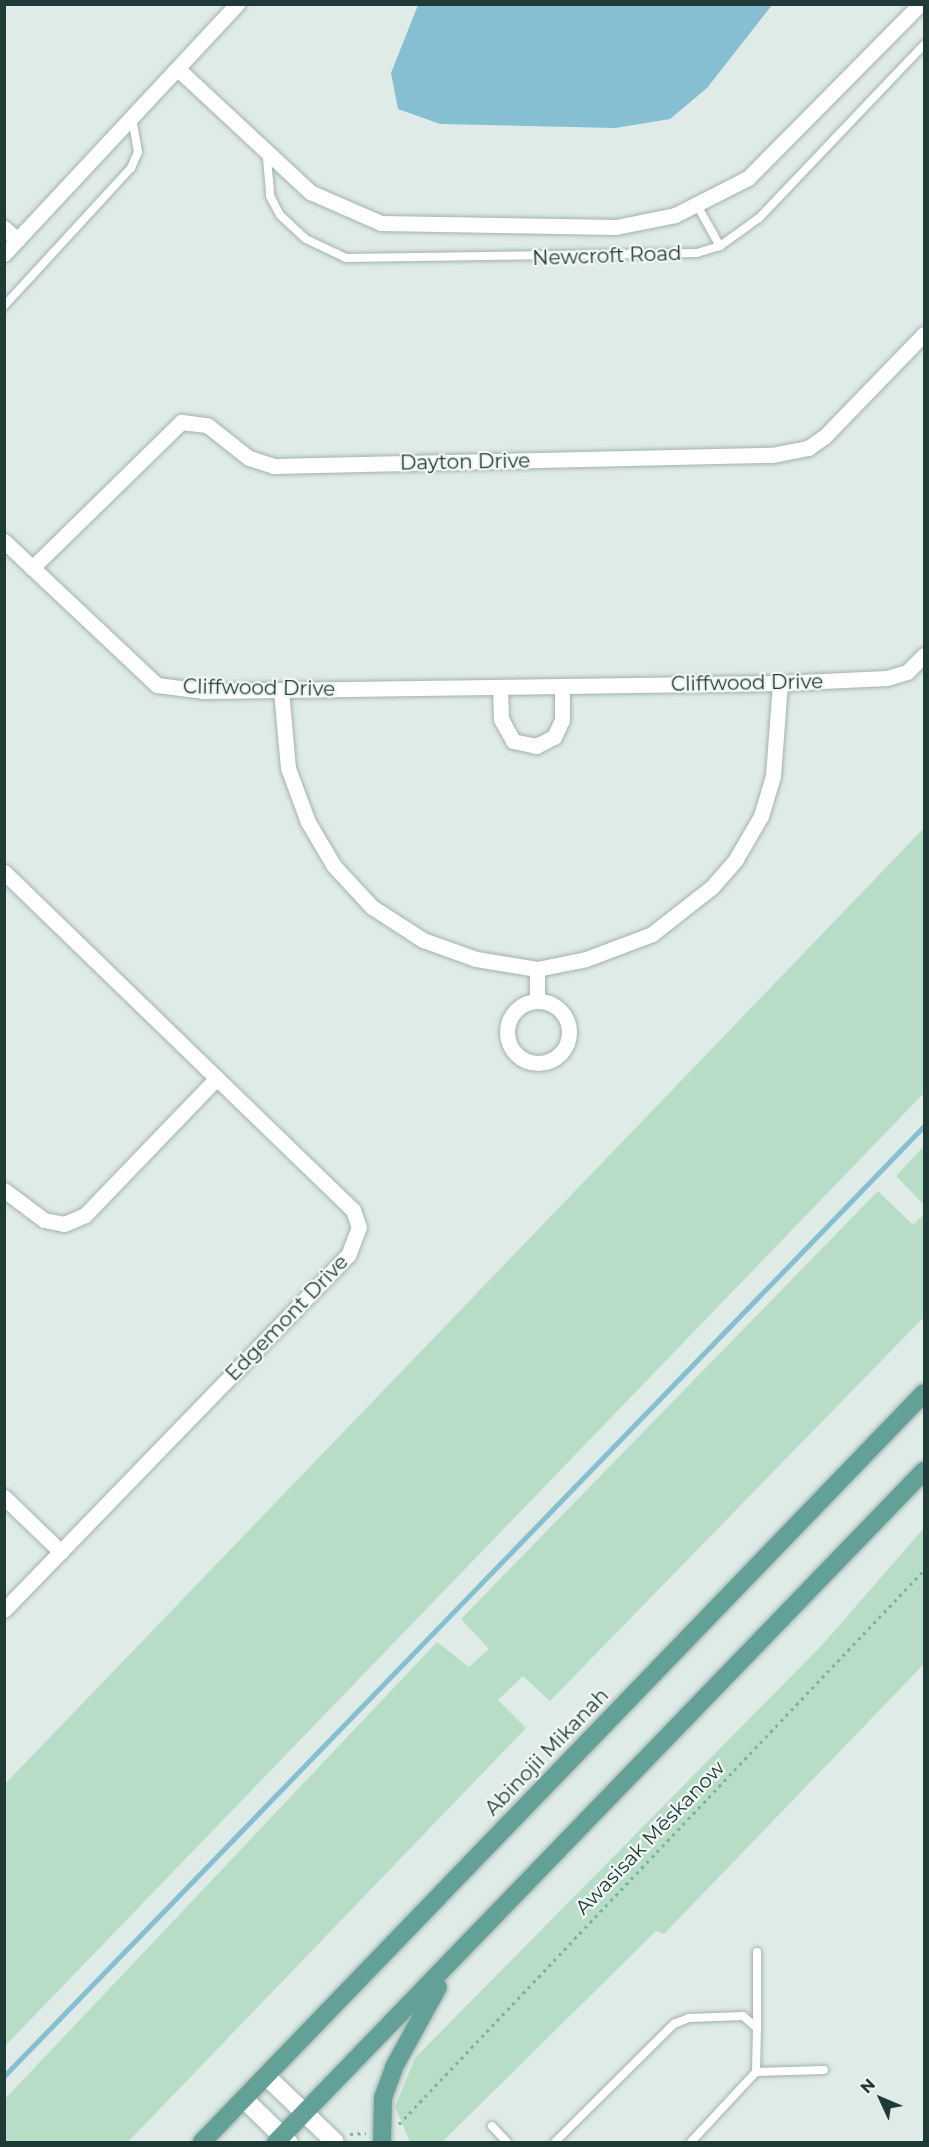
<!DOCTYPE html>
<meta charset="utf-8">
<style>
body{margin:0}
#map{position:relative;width:929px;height:2147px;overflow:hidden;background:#dfebe7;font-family:Montserrat,sans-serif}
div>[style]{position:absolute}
.green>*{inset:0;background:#b7ddc6}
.water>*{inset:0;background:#86bed2}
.stream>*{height:5px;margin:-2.5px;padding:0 2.5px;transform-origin:2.5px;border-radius:2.5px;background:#86bed2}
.path>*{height:3px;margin-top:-1.5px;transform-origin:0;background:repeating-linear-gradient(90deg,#7fafa5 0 3px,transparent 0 7.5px)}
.roads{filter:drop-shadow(0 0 2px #a2b3af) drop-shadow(0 0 2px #a2b3af)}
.service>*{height:8px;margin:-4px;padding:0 4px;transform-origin:4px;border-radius:4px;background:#fff}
.minor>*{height:15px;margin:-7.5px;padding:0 7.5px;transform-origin:7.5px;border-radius:7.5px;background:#fff}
.minor>.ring{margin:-7.5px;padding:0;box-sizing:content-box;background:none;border:15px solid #fff;border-radius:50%}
.tertiary>*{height:18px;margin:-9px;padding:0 9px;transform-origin:9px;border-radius:9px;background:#fff}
.primary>*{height:18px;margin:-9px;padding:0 9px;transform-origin:9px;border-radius:9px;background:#63a198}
span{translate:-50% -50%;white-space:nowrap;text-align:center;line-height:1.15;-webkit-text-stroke:4.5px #f0f7f4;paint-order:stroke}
.street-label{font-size:20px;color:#203b37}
.frame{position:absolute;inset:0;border:6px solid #203b37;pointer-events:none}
.north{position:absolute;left:851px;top:2069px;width:60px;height:60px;-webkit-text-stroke:4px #f0f7f4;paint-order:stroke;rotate:314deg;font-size:16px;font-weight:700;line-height:24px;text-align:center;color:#203b37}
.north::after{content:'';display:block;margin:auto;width:21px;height:27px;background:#203b37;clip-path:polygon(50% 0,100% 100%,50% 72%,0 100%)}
</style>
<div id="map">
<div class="green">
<i style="clip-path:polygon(924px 828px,924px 1093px,5px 2046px,5px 1784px)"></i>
<i style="clip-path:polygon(924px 1146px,924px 1205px,896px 1176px)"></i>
<i style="clip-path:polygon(878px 1191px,913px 1225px,924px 1214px,924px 1317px,550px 1701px,523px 1676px,498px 1700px,526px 1728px,128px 2142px,5px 2142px,5px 2099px,437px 1642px,469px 1667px,489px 1649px,461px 1619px)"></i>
<i style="clip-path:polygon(924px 1528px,924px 1664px,664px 1934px,656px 1931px,442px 2142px,410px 2142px,395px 2107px,415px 2058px,823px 1644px)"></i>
</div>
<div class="water">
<i style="clip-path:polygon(418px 5px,418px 4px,772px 5px,707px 88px,670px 119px,615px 128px,440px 124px,398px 109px,391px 73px)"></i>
</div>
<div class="stream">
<i style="left:4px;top:2076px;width:1322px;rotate:-45.92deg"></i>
</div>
<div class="path">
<i style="left:399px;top:2124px;width:763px;rotate:-46.54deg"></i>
<i style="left:350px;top:2134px;width:16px;rotate:-4deg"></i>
</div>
<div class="roads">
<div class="service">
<i style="left:267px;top:158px;width:38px;rotate:85deg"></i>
<i style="left:270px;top:196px;width:21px;rotate:62deg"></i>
<i style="left:280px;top:215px;width:35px;rotate:43deg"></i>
<i style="left:306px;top:239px;width:44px;rotate:25.4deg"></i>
<i style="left:346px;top:258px;width:351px;rotate:-0.8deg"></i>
<i style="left:697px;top:253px;width:24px;rotate:-17deg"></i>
<i style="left:720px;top:246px;width:48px;rotate:-35.7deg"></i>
<i style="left:759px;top:218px;width:239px;rotate:-46.4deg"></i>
<i style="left:698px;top:207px;width:45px;rotate:60.6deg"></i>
<i style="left:4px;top:306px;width:188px;rotate:-47.4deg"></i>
<i style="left:131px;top:168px;width:17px;rotate:-66deg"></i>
<i style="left:138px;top:152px;width:34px;rotate:-100deg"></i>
<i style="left:757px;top:2028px;width:76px;rotate:-90deg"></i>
<i style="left:756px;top:2072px;width:68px;rotate:-1.7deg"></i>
<i style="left:492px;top:2126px;width:22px;rotate:47deg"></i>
<i style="left:555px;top:2142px;width:168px;rotate:-44.8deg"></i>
<i style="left:674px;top:2024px;width:16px;rotate:-22deg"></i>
<i style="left:689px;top:2018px;width:54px;rotate:-2.1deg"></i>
<i style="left:743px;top:2016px;width:18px;rotate:41deg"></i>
<i style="left:757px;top:2028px;width:44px;rotate:91.3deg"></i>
<i style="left:756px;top:2072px;width:96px;rotate:132.9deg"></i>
</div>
<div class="minor">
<i style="left:180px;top:71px;width:178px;rotate:42.9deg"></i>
<i style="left:310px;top:192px;width:77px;rotate:23.6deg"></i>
<i style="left:381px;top:223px;width:235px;rotate:1deg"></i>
<i style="left:616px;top:227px;width:60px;rotate:-11.5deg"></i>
<i style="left:675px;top:215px;width:82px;rotate:-26.9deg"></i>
<i style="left:748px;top:178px;width:245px;rotate:-45.3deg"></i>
<i style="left:4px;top:228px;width:18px;rotate:41deg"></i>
<i style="left:4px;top:254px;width:342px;rotate:-47deg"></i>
<i style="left:4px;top:541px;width:210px;rotate:43.3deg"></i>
<i style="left:157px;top:685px;width:46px;rotate:7.4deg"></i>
<i style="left:203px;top:691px;width:577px;rotate:-0.79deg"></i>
<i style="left:780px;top:683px;width:107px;rotate:-2.7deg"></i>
<i style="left:887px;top:678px;width:21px;rotate:-17deg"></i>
<i style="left:907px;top:672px;width:24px;rotate:-45deg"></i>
<i style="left:32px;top:568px;width:209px;rotate:-44.4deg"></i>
<i style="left:181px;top:422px;width:26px;rotate:7deg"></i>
<i style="left:207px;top:425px;width:53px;rotate:38.2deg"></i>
<i style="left:249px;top:458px;width:25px;rotate:18deg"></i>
<i style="left:273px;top:466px;width:499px;rotate:-1.3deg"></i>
<i style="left:772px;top:455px;width:37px;rotate:-11deg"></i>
<i style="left:808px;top:448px;width:21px;rotate:-35deg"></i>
<i style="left:825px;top:436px;width:142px;rotate:-45.9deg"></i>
<i style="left:500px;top:688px;width:31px;rotate:88deg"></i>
<i style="left:501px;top:719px;width:25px;rotate:61deg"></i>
<i style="left:513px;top:741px;width:24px;rotate:12deg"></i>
<i style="left:536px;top:746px;width:20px;rotate:-27deg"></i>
<i style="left:554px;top:737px;width:19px;rotate:-65deg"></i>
<i style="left:562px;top:720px;width:34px;rotate:-90deg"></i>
<i style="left:281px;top:690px;width:78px;rotate:84.9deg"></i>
<i style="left:288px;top:768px;width:58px;rotate:69.7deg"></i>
<i style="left:308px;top:822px;width:51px;rotate:59.4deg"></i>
<i style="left:334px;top:866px;width:56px;rotate:47.2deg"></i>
<i style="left:372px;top:907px;width:61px;rotate:32.9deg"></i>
<i style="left:423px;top:940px;width:56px;rotate:19.7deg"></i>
<i style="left:476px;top:959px;width:62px;rotate:9.3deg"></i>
<i style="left:537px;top:969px;width:50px;rotate:-11.5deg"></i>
<i style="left:586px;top:959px;width:71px;rotate:-20.7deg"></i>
<i style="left:652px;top:934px;width:76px;rotate:-38.1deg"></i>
<i style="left:712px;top:887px;width:37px;rotate:-49deg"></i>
<i style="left:736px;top:859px;width:50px;rotate:-59.8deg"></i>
<i style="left:761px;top:816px;width:42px;rotate:-73.3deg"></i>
<i style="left:773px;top:776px;width:93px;rotate:-85.7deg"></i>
<i style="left:4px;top:872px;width:486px;rotate:44.1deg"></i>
<i style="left:353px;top:1210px;width:18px;rotate:71deg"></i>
<i style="left:359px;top:1227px;width:30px;rotate:111deg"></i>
<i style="left:348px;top:1255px;width:494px;rotate:134.1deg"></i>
<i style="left:537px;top:969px;width:32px;rotate:90deg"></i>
<i class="ring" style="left:507px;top:1001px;width:47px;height:47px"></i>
<i style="left:4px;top:1190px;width:50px;rotate:36.9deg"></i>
<i style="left:44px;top:1220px;width:20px;rotate:11deg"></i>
<i style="left:64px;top:1224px;width:23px;rotate:-23deg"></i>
<i style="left:85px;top:1215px;width:190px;rotate:-46.1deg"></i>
<i style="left:4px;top:1497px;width:79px;rotate:44deg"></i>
</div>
<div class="tertiary">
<i style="left:266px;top:2076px;width:95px;rotate:43.7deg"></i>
<i style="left:244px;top:2099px;width:62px;rotate:44.3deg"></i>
</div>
<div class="primary">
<i style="left:202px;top:2142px;width:1040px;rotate:-46.05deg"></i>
<i style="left:276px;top:2142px;width:933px;rotate:-46deg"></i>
<i style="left:382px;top:2142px;width:44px;rotate:-88.7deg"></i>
<i style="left:383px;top:2098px;width:33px;rotate:-70deg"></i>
<i style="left:394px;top:2067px;width:91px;rotate:-61.2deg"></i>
</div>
</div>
<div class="street-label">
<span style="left:607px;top:256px;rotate:-2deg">Newcroft Road</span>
<span style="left:465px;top:462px;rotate:-1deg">Dayton Drive</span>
<span style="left:747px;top:683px;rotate:-1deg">Cliffwood Drive</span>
<span style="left:259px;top:688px;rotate:1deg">Cliffwood Drive</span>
<span style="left:287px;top:1318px;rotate:-46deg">Edgemont Drive</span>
<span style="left:547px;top:1752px;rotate:-46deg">Abinojii Mikanah</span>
<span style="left:650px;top:1838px;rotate:-46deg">Awasisak Mēskanow</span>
</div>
<div class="frame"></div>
<div class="north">N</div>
</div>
